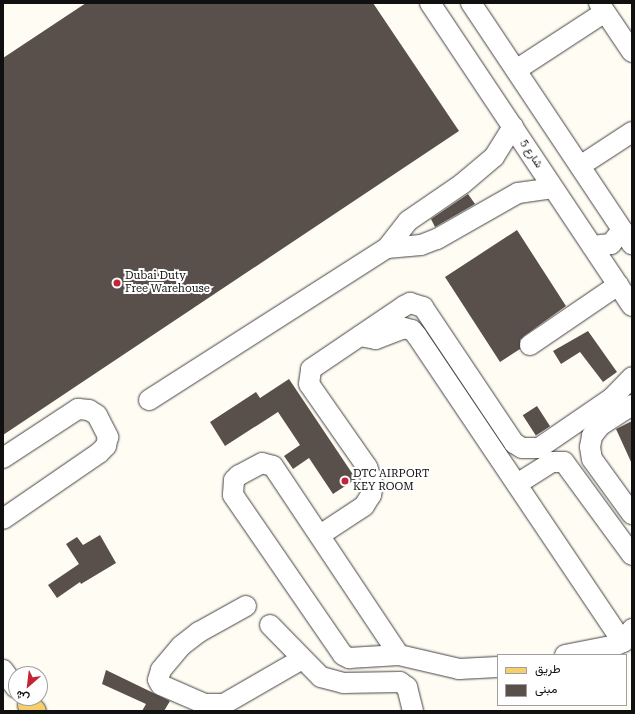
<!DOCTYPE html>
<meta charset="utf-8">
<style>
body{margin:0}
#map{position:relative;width:635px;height:714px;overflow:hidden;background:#fffcf3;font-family:"Roboto Serif",Vazirmatn,serif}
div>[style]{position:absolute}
.building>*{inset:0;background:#59504c;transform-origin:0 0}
.roads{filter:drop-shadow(0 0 1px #434343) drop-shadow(0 0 1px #434343)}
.minor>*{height:20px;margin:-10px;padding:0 10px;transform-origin:10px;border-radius:10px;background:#fff}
.major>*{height:22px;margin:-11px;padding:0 11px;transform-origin:11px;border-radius:11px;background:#f8ce6a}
.dots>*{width:11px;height:11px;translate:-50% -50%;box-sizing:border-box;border:2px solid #fff;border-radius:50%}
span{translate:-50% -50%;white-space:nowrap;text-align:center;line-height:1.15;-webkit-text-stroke:4px #fff;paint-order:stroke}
.street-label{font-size:11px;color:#101010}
.poi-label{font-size:11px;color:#101010}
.left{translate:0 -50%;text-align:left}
.frame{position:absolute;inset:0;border:4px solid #101010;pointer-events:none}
.legend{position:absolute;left:497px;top:654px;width:130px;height:52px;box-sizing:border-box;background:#fff;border:1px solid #9f9f9f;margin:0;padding:5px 7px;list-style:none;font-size:12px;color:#101010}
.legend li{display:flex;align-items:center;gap:8px;height:20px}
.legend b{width:20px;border:1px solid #9f9f9f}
.north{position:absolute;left:8px;top:666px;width:40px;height:40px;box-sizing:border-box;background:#fff;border:1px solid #9f9f9f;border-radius:50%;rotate:208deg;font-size:11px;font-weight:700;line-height:16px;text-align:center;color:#101010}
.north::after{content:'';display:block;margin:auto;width:14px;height:18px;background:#c22636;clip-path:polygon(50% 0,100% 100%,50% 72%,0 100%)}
</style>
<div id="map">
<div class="building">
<i style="clip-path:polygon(86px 3px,373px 3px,459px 131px,3px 435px,3px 58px)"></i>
<i style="clip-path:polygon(468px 194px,475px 204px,435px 227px,431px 219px)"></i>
<i style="clip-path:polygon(517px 230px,566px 306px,524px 336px,520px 340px,520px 349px,500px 362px,445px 277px)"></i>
<i style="clip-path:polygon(588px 331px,617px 372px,603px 382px,580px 352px,561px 364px,553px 351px)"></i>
<i style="clip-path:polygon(289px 379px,356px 479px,333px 494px,309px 458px,293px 469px,284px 456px,300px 445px,278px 412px,225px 446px,210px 422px,256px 392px,260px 398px)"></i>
<i style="left:537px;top:406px;width:24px;height:17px;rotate:57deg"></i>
<i style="clip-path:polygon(632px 421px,632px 464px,616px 429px)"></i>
<i style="clip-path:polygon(100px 535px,116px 563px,81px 584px,80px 582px,57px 598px,48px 585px,79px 564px,66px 544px,77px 537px,83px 545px)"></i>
<i style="clip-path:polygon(106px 670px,170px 701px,164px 711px,142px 711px,146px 704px,102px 684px)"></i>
</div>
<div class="roads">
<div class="minor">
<i style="left:430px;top:3px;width:364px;rotate:56.3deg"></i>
<i style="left:471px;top:3px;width:290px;rotate:56.3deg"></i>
<i style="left:599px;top:3px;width:59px;rotate:56deg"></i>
<i style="left:516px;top:70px;width:106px;rotate:-33.1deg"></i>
<i style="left:580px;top:166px;width:62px;rotate:-33.2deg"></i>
<i style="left:592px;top:246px;width:19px;rotate:-6deg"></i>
<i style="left:611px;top:244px;width:18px;rotate:-52deg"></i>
<i style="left:387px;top:248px;width:34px;rotate:-5deg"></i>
<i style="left:421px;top:245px;width:17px;rotate:-21deg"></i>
<i style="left:437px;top:239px;width:93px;rotate:-29.6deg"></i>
<i style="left:518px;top:193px;width:35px;rotate:-8deg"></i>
<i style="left:360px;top:336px;width:16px;rotate:11deg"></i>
<i style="left:376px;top:339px;width:30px;rotate:-21deg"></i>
<i style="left:404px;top:328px;width:8px;rotate:14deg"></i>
<i style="left:412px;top:330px;width:8px;rotate:50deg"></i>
<i style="left:417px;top:336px;width:369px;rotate:56.1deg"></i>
<i style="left:530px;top:345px;width:107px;rotate:-34.3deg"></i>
<i style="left:149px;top:400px;width:282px;rotate:-32.6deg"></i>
<i style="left:387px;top:248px;width:34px;rotate:-52deg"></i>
<i style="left:408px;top:221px;width:65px;rotate:-34.4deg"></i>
<i style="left:462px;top:184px;width:42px;rotate:-40.2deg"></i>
<i style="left:494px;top:157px;width:36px;rotate:-58deg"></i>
<i style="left:632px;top:405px;width:38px;rotate:147deg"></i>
<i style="left:600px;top:426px;width:13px;rotate:129deg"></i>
<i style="left:592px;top:436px;width:11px;rotate:100deg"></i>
<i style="left:590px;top:447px;width:12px;rotate:81deg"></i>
<i style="left:592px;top:459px;width:68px;rotate:54deg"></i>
<i style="left:3px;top:458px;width:90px;rotate:-33.2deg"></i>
<i style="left:78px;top:409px;width:11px;rotate:5deg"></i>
<i style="left:89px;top:410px;width:9px;rotate:32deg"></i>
<i style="left:97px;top:415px;width:25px;rotate:63deg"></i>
<i style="left:108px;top:437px;width:9px;rotate:103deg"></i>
<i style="left:106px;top:446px;width:10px;rotate:135deg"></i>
<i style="left:99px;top:453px;width:116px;rotate:145.5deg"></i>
<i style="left:517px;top:484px;width:41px;rotate:-32.2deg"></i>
<i style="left:552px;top:462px;width:12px"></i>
<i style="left:564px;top:462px;width:115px;rotate:53.8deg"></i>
<i style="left:320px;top:535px;width:53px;rotate:-33.4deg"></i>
<i style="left:364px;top:506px;width:13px;rotate:-58deg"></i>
<i style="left:371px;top:495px;width:10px;rotate:-79deg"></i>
<i style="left:373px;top:485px;width:19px;rotate:-108deg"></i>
<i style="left:367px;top:467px;width:101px;rotate:-124.9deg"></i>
<i style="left:309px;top:384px;width:15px;rotate:-82deg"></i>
<i style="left:311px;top:369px;width:112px;rotate:-34.1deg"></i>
<i style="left:404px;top:306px;width:7px;rotate:-27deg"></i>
<i style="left:410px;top:303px;width:14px;rotate:17deg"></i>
<i style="left:423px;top:307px;width:164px;rotate:56.2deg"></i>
<i style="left:514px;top:443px;width:9px;rotate:32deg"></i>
<i style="left:522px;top:448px;width:17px"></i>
<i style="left:539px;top:448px;width:88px;rotate:-34.4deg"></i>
<i style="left:612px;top:398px;width:29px;rotate:-46deg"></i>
<i style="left:246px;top:606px;width:54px;rotate:151deg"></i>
<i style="left:199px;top:632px;width:23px;rotate:142deg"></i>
<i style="left:181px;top:646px;width:31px;rotate:130deg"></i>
<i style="left:161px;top:670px;width:10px;rotate:107deg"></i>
<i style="left:158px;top:680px;width:6px;rotate:59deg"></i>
<i style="left:161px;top:685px;width:48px;rotate:23.4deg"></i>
<i style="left:205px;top:704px;width:19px"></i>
<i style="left:224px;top:704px;width:90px;rotate:-30deg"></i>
<i style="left:270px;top:625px;width:73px;rotate:45.6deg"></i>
<i style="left:321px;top:677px;width:23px;rotate:15deg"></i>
<i style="left:343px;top:683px;width:57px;rotate:-1deg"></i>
<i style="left:400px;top:682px;width:9px;rotate:36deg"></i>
<i style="left:407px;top:687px;width:25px;rotate:76deg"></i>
<i style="left:399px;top:655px;width:227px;rotate:-123.7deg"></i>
<i style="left:273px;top:466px;width:11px;rotate:-165deg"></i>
<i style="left:262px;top:463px;width:26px;rotate:152deg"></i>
<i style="left:239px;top:475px;width:7px;rotate:135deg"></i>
<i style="left:234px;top:480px;width:15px;rotate:94deg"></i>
<i style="left:233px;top:495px;width:194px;rotate:55.5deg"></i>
<i style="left:343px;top:655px;width:7px;rotate:27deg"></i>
<i style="left:349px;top:658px;width:50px;rotate:-3.4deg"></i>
<i style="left:399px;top:655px;width:62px;rotate:13.1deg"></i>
<i style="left:459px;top:669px;width:39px;rotate:-3deg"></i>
<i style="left:565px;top:655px;width:52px;rotate:-11.1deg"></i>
<i style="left:616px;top:645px;width:8px;rotate:-23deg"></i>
<i style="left:623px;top:642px;width:16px;rotate:-55deg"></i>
<i style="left:3px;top:670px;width:22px;rotate:54deg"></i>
</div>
<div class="major">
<i style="left:29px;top:705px;width:8px;rotate:45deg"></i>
</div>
</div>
<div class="dots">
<i style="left:117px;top:283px;background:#c22636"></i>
<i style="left:345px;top:481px;background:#c22636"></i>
</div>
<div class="street-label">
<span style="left:531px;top:154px;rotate:57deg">شارع 5</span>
</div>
<div class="poi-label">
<span class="left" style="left:125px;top:283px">Dubai Duty<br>Free Warehouse</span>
<span class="left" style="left:353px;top:481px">DTC AIRPORT<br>KEY ROOM</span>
</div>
<div class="frame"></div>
<ul class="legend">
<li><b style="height:5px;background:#f8ce6a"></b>طريق</li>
<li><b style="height:11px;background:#59504c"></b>مبنى</li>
</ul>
<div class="north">ش</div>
</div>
